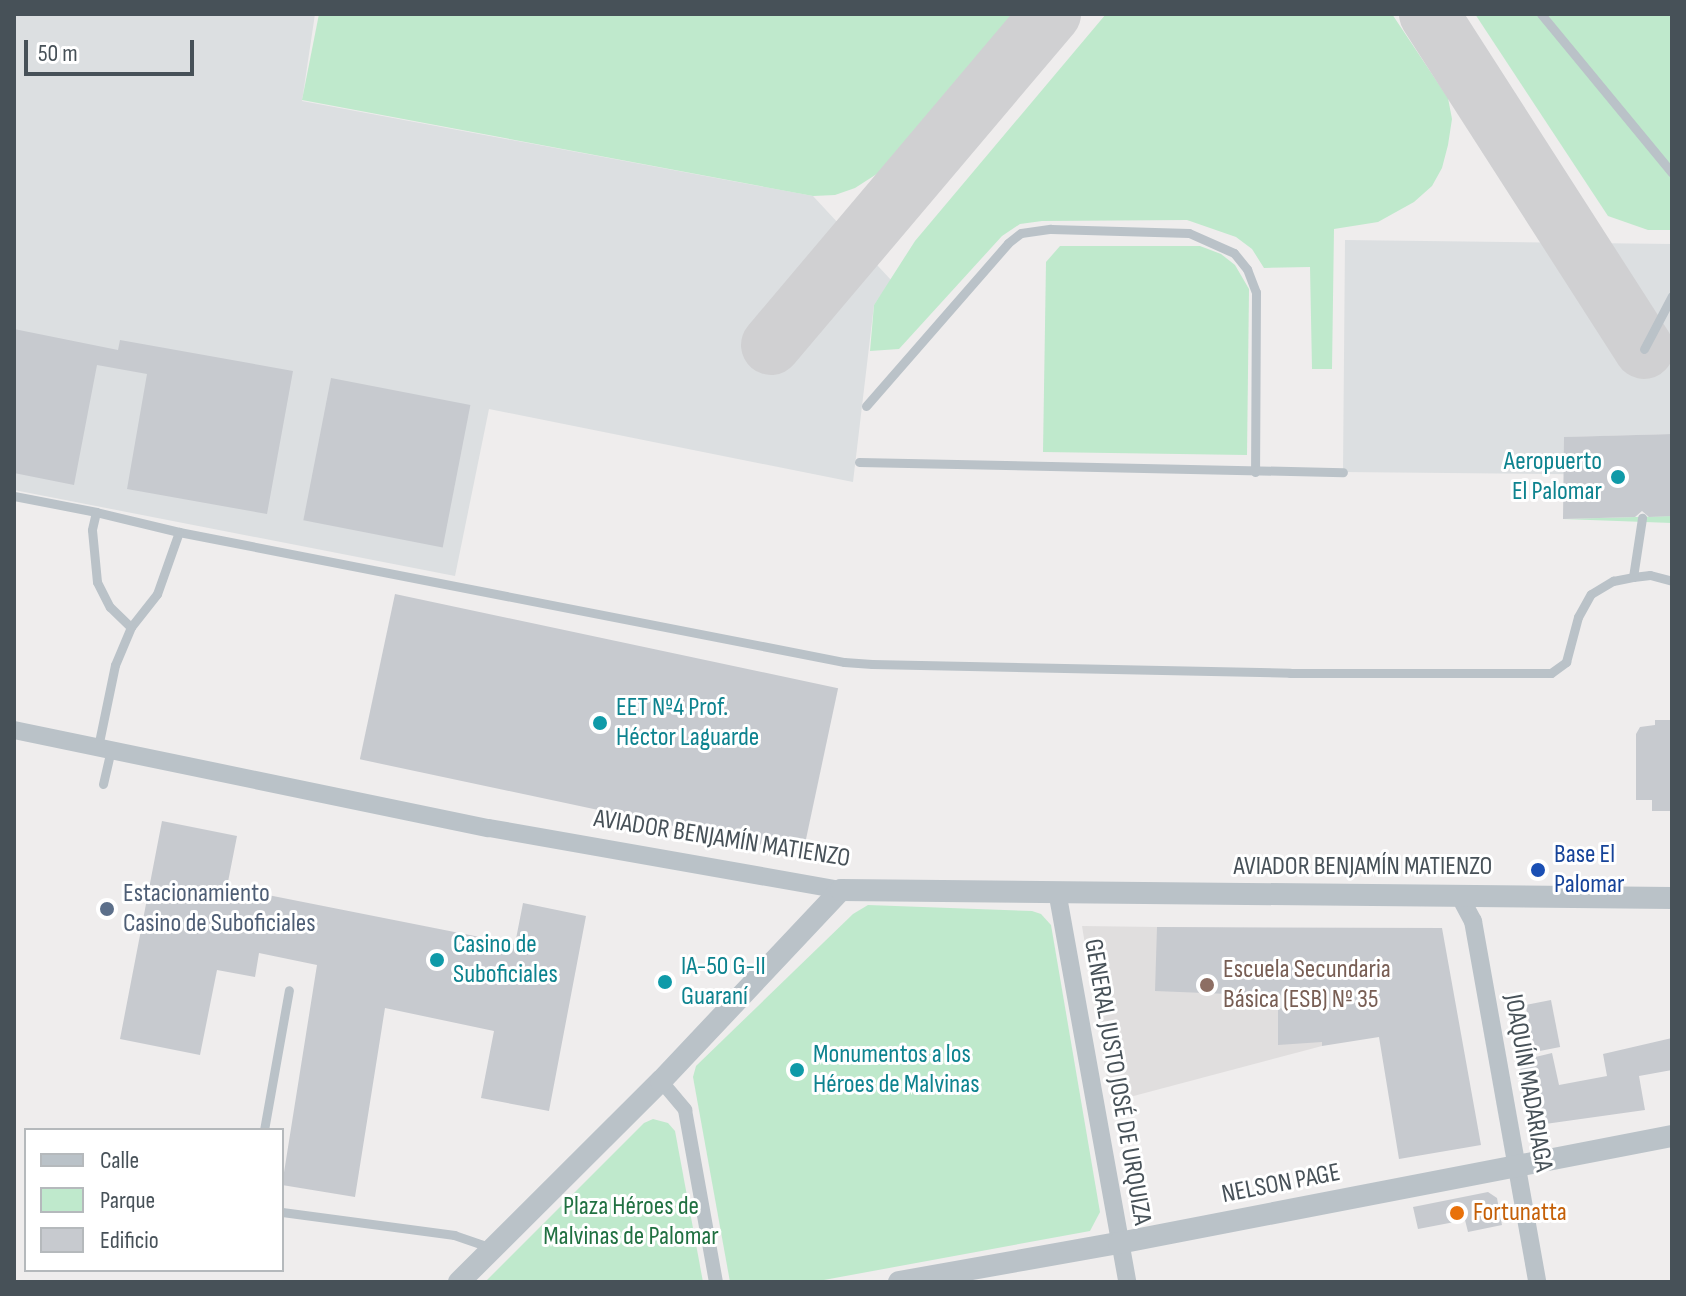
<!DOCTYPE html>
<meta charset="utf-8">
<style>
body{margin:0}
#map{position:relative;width:1686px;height:1296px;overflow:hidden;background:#efeded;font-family:"Sofia Sans Condensed",sans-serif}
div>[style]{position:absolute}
.education>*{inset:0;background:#e0dede}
.airport>*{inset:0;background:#dcdfe1}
.green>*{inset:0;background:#bfe9cc}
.taxiway>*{height:60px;margin:-30px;padding:0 30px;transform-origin:30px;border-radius:30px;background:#d0d0d2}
.building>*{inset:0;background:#c7cacf;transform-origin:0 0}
.service>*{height:9px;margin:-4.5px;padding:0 4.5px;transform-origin:4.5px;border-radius:4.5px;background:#bac2c8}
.pedestrian>*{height:14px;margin:-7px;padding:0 7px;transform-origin:7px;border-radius:7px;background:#bac2c8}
.minor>*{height:18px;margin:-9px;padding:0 9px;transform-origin:9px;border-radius:9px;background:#bac2c8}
.tertiary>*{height:22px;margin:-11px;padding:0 11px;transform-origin:11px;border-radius:11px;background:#bac2c8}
.dots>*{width:22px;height:22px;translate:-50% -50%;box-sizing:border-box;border:4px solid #fff;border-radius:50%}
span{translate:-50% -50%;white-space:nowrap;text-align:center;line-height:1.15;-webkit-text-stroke:6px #fff;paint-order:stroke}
.culture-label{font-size:26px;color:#0d838f}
.right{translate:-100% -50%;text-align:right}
.left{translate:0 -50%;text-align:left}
.street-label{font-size:26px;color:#475158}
.transit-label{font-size:26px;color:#164399}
.service-label{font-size:26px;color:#4e5e75}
.education-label{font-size:26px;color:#785e54}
.park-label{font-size:26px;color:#217142}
.food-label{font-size:26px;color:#c56008}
.frame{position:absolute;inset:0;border:16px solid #475158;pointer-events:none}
.legend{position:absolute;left:24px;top:1128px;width:260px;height:144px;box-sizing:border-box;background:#fff;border:2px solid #b5b9bc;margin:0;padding:10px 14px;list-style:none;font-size:24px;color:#475158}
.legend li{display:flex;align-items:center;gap:16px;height:40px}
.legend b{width:40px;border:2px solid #b5b9bc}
.scale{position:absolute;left:24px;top:40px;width:170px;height:36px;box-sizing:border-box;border:4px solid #475158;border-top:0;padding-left:10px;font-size:24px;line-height:28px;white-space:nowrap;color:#475158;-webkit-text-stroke:6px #fff;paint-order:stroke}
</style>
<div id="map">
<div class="education">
<i style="clip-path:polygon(1082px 926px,1322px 929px,1322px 1046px,1111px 1102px)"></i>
</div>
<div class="airport">
<i style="clip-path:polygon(14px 14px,315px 14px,302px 101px,813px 196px,891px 280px,874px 305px,853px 482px,489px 409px,455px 576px,14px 490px)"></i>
<i style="clip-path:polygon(1345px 240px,1672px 244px,1672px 434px,1568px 437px,1649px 475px,1343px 472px)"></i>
</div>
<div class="green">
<i style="clip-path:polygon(319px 14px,1017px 14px,897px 161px,855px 188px,835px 195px,813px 196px,302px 100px)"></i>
<i style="clip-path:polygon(1106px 14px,1392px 14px,1448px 98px,1452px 119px,1448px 145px,1442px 168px,1432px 186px,1414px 202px,1378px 222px,1334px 229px,1332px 369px,1312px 369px,1310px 267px,1264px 268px,1252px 249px,1236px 237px,1187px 220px,1042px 221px,1020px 224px,1002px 236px,899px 349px,870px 351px,874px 305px,915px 241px)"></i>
<i style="clip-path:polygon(1475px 14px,1672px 14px,1672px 230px,1648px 230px,1608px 216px)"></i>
<i style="clip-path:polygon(1060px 246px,1200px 246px,1221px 254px,1235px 265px,1249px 289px,1247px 455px,1043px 452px,1046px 262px)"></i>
<i style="clip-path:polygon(1672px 516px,1672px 523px,1563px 519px)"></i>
<i style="clip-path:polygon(868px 905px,1032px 911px,1041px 914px,1051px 925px,1100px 1212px,1090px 1231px,813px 1282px,730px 1282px,693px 1077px,696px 1066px,853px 914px)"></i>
<i style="clip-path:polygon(653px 1119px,668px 1123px,675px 1131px,703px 1282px,485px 1282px,644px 1123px)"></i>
</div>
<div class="taxiway">
<i style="left:1429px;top:14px;width:398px;rotate:57.3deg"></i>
<i style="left:771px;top:345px;width:434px;rotate:-49.8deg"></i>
</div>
<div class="building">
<i style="clip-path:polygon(14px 329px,118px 350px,120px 340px,293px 371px,267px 514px,127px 489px,147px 374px,97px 365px,74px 485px,14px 473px)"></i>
<i style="left:331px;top:378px;width:142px;height:145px;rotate:11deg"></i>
<i style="clip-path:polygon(1672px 434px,1672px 516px,1649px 517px,1642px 511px,1635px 517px,1563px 519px,1564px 437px)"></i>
<i style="left:395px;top:594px;width:453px;height:169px;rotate:12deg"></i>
<i style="clip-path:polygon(1655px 720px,1672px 720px,1672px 811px,1652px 811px,1652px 800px,1636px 800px,1636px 734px,1640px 727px,1655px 725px)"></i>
<i style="clip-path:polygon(162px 821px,237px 836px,227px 887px,515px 944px,523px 903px,586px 916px,549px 1111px,481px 1098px,494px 1031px,385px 1008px,355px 1197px,282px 1185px,317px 965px,259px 953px,255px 977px,217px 970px,200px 1055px,120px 1039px)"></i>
<i style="clip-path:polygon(1157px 927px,1442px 928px,1481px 1145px,1399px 1159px,1379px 1037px,1322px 1046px,1322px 1042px,1278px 1045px,1278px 996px,1155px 991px)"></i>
<i style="left:1551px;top:1000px;width:48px;height:26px;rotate:79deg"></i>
<i style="clip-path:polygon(1672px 1038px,1672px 1070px,1639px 1076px,1645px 1110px,1538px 1125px,1529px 1116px,1519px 1061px,1552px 1053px,1559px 1085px,1607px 1076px,1603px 1054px)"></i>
<i style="clip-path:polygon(1488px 1192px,1497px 1198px,1502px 1225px,1468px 1232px,1465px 1220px,1418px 1229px,1413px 1207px)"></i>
</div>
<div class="service">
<i style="left:1541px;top:14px;width:206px;rotate:50.5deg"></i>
<i style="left:1644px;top:349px;width:60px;rotate:-62.2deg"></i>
<i style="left:866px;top:406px;width:216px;rotate:-48.9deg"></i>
<i style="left:1008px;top:243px;width:16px;rotate:-38deg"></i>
<i style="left:1021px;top:233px;width:30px;rotate:-8deg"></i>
<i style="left:1051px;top:229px;width:138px;rotate:1.7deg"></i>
<i style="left:1189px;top:233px;width:49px;rotate:24deg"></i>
<i style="left:1234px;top:253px;width:21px;rotate:51deg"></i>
<i style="left:1247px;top:269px;width:25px;rotate:69deg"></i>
<i style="left:1256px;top:292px;width:180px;rotate:90.3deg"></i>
<i style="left:859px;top:462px;width:484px;rotate:1.2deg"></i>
<i style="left:14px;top:496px;width:84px;rotate:11deg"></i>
<i style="left:179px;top:532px;width:678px;rotate:11.06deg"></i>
<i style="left:844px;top:662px;width:28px;rotate:4deg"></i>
<i style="left:872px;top:664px;width:418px;rotate:1.2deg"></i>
<i style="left:1290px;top:673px;width:261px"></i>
<i style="left:1551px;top:673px;width:19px;rotate:-36deg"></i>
<i style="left:1566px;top:662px;width:47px;rotate:-75.1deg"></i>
<i style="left:1578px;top:617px;width:26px;rotate:-61deg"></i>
<i style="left:1591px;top:594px;width:26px;rotate:-31deg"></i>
<i style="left:1613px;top:581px;width:20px;rotate:-11deg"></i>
<i style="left:1633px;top:577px;width:17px;rotate:-7deg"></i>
<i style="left:1650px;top:575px;width:23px;rotate:15deg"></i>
<i style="left:1633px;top:577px;width:60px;rotate:-81.3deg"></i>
<i style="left:98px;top:747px;width:84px;rotate:-78.3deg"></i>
<i style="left:115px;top:665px;width:41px;rotate:-67.2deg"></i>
<i style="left:131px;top:627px;width:42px;rotate:-51.8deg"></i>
<i style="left:157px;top:594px;width:66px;rotate:-70.5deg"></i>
<i style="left:179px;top:532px;width:85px;rotate:-166.5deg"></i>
<i style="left:96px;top:512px;width:18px;rotate:103deg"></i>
<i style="left:92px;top:530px;width:52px;rotate:84.5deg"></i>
<i style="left:97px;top:582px;width:28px;rotate:63deg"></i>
<i style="left:110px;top:607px;width:29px;rotate:44deg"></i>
<i style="left:103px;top:784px;width:35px;rotate:-77deg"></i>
<i style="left:264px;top:1130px;width:142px;rotate:-79.9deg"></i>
<i style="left:282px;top:1212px;width:174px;rotate:7.6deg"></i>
<i style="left:454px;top:1235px;width:40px;rotate:18.9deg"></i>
</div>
<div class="pedestrian">
<i style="left:661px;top:1081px;width:38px;rotate:50deg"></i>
<i style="left:685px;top:1110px;width:175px;rotate:79.8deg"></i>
</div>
<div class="minor">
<i style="left:14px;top:730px;width:485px;rotate:11.7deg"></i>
<i style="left:489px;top:828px;width:357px;rotate:10deg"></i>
<i style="left:1057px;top:891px;width:397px;rotate:79.8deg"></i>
<i style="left:1459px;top:895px;width:30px;rotate:62deg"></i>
<i style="left:1473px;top:921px;width:367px;rotate:79.9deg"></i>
</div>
<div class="tertiary">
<i style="left:459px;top:1282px;width:285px;rotate:-44.9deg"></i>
<i style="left:661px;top:1081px;width:262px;rotate:-46.7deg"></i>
<i style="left:841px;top:890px;width:831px;rotate:0.55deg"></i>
<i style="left:899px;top:1282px;width:223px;rotate:-10.1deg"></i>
<i style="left:1119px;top:1243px;width:563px;rotate:-10.95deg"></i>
</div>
<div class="dots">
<i style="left:1618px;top:477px;background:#0f9aa8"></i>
<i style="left:600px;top:723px;background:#0f9aa8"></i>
<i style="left:1538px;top:870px;background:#1a4fb4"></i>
<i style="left:107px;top:909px;background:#5c6f8a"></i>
<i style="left:437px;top:960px;background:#0f9aa8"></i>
<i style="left:665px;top:982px;background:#0f9aa8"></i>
<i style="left:1207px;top:985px;background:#8d6e63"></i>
<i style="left:797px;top:1070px;background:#0f9aa8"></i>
<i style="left:1457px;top:1213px;background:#e8710a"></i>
</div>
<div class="culture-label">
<span class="right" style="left:1602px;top:477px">Aeropuerto<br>El Palomar</span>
<span class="left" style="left:616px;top:723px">EET Nº4 Prof.<br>Héctor Laguarde</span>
<span class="left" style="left:453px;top:960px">Casino de<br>Suboficiales</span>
<span class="left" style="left:681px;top:982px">IA-50 G-II<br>Guaraní</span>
<span class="left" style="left:813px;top:1070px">Monumentos a los<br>Héroes de Malvinas</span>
</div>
<div class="street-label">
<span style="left:722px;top:839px;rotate:9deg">AVIADOR BENJAMÍN MATIENZO</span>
<span style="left:1363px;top:867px">AVIADOR BENJAMÍN MATIENZO</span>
<span style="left:1117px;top:1082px;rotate:80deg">GENERAL JUSTO JOSÉ DE URQUIZA</span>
<span style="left:1528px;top:1083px;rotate:80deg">JOAQUÍN MADARIAGA</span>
<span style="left:1281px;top:1184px;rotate:-11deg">NELSON PAGE</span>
</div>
<div class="transit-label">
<span class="left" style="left:1554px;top:870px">Base El<br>Palomar</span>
</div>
<div class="service-label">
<span class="left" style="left:123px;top:909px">Estacionamiento<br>Casino de Suboficiales</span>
</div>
<div class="education-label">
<span class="left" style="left:1223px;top:985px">Escuela Secundaria<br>Básica (ESB) Nº 35</span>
</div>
<div class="park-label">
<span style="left:631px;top:1222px">Plaza Héroes de<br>Malvinas de Palomar</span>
</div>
<div class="food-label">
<span class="left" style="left:1473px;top:1213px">Fortunatta</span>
</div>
<div class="frame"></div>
<ul class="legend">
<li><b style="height:10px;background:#bac2c8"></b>Calle</li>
<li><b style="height:22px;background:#bfe9cc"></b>Parque</li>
<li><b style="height:22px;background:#c7cacf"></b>Edificio</li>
</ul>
<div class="scale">50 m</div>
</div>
